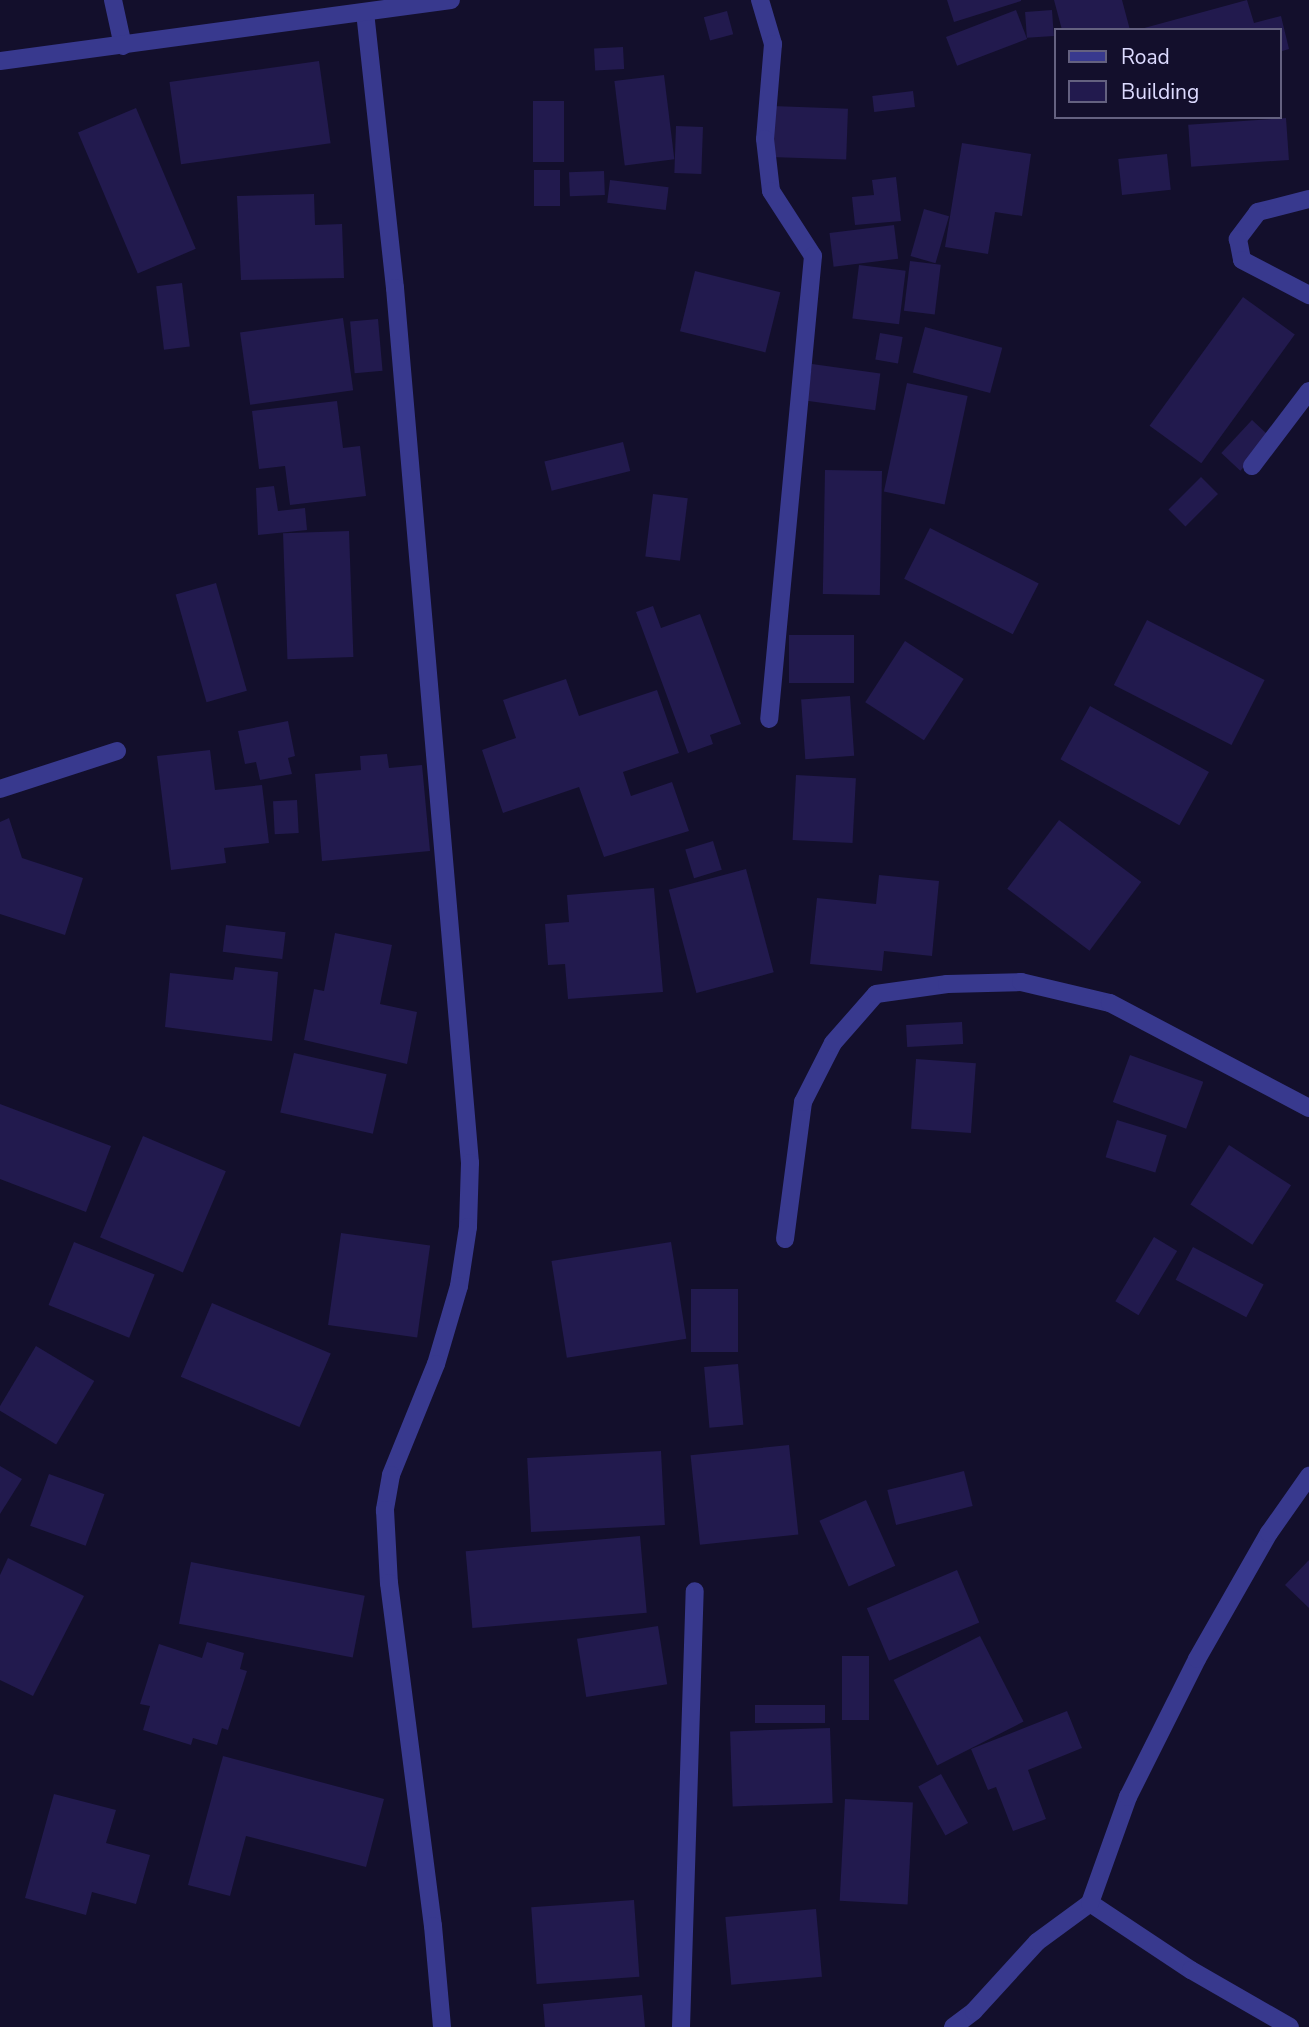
<!DOCTYPE html>
<style>
body{margin:0}
#map{position:relative;width:1309px;height:2027px;overflow:hidden;background:#130f2c;font-family:"Nunito Sans",sans-serif}
div>[style]{position:absolute}
.building>*{inset:0;background:#221a4e;transform-origin:0 0}
.lane>*{height:18px;margin:-9px;padding:0 9px;transform-origin:9px;border-radius:9px;background:#38398e}
.street>*{height:18px;margin:-9px;padding:0 9px;transform-origin:9px;border-radius:9px;background:#38398e}
span{translate:-50% -50%;white-space:nowrap;text-align:center;line-height:1.15;-webkit-text-stroke:6px #130f2c;paint-order:stroke}
.legend{position:absolute;left:1054px;top:28px;width:228px;height:91px;box-sizing:border-box;background:#130f2c;border:2px solid #646180;margin:0;padding:9px 12px;list-style:none;font-size:21px;color:#dddbff}
.legend li{display:flex;align-items:center;gap:14px;height:35px}
.legend b{width:35px;border:2px solid #646180}
</style>
<div id="map">
<div class="building">
<i style="clip-path:polygon(947px 0,1021px 0,1021px 1px,954px 22px)"></i>
<i style="clip-path:polygon(1054px 0,1122px 0,1130px 30px,1062px 30px)"></i>
<i style="clip-path:polygon(1247px 0,1254px 23px,1281px 16px,1289px 49px,1279px 52px,1279px 30px,1137px 30px)"></i>
<i style="left:1016px;top:10px;width:31px;height:75px;rotate:69deg"></i>
<i style="left:1052px;top:10px;width:26px;height:27px;rotate:86deg"></i>
<i style="left:727px;top:11px;width:24px;height:24px;rotate:75deg"></i>
<i style="left:623px;top:47px;width:22px;height:29px;rotate:87deg"></i>
<i style="left:319px;top:61px;width:83px;height:151px;rotate:82deg"></i>
<i style="left:664px;top:75px;width:85px;height:50px;rotate:83deg"></i>
<i style="left:913px;top:91px;width:16px;height:41px;rotate:83deg"></i>
<i style="left:533px;top:101px;width:31px;height:61px"></i>
<i style="left:772px;top:106px;width:76px;height:51px;rotate:2deg"></i>
<i style="left:136px;top:108px;width:153px;height:63px;rotate:67deg"></i>
<i style="left:1286px;top:118px;width:42px;height:98px;rotate:86deg"></i>
<i style="left:676px;top:126px;width:27px;height:47px;rotate:2deg"></i>
<i style="clip-path:polygon(962px 143px,1031px 154px,1022px 216px,995px 212px,988px 254px,945px 247px)"></i>
<i style="left:1167px;top:154px;width:36px;height:49px;rotate:84deg"></i>
<i style="left:534px;top:170px;width:26px;height:36px"></i>
<i style="left:604px;top:171px;width:24px;height:35px;rotate:88deg"></i>
<i style="clip-path:polygon(896px 177px,901px 221px,855px 225px,852px 197px,874px 195px,872px 180px)"></i>
<i style="left:610px;top:180px;width:59px;height:23px;rotate:7deg"></i>
<i style="clip-path:polygon(314px 194px,315px 225px,342px 224px,344px 278px,241px 280px,237px 196px)"></i>
<i style="left:924px;top:209px;width:26px;height:49px;rotate:16deg"></i>
<i style="left:894px;top:225px;width:34px;height:65px;rotate:83deg"></i>
<i style="left:910px;top:261px;width:31px;height:50px;rotate:7deg"></i>
<i style="left:859px;top:265px;width:47px;height:54px;rotate:7deg"></i>
<i style="left:695px;top:271px;width:88px;height:62px;rotate:14deg"></i>
<i style="left:182px;top:283px;width:64px;height:26px;rotate:83deg"></i>
<i style="left:1243px;top:297px;width:64px;height:159px;rotate:36deg"></i>
<i style="left:343px;top:318px;width:73px;height:104px;rotate:82deg"></i>
<i style="left:378px;top:319px;width:52px;height:28px;rotate:85deg"></i>
<i style="left:925px;top:327px;width:80px;height:47px;rotate:15deg"></i>
<i style="left:880px;top:333px;width:23px;height:27px;rotate:10deg"></i>
<i style="left:812px;top:364px;width:69px;height:37px;rotate:8deg"></i>
<i style="left:907px;top:383px;width:62px;height:111px;rotate:12deg"></i>
<i style="clip-path:polygon(337px 401px,343px 448px,360px 446px,366px 496px,290px 505px,285px 466px,259px 469px,252px 411px)"></i>
<i style="left:1252px;top:420px;width:26px;height:45px;rotate:43deg"></i>
<i style="left:623px;top:442px;width:30px;height:81px;rotate:76deg"></i>
<i style="left:825px;top:470px;width:57px;height:124px;rotate:1deg"></i>
<i style="left:1201px;top:477px;width:24px;height:46px;rotate:45deg"></i>
<i style="clip-path:polygon(274px 486px,278px 511px,305px 508px,307px 530px,258px 535px,256px 488px)"></i>
<i style="left:653px;top:494px;width:35px;height:63px;rotate:7deg"></i>
<i style="left:930px;top:528px;width:122px;height:57px;rotate:27deg"></i>
<i style="left:349px;top:531px;width:126px;height:66px;rotate:88deg"></i>
<i style="left:216px;top:583px;width:112px;height:42px;rotate:74deg"></i>
<i style="clip-path:polygon(653px 606px,661px 628px,700px 614px,741px 724px,710px 735px,713px 744px,688px 753px,636px 612px)"></i>
<i style="left:1147px;top:620px;width:132px;height:73px;rotate:27deg"></i>
<i style="left:854px;top:635px;width:48px;height:65px;rotate:90deg"></i>
<i style="left:905px;top:641px;width:70px;height:73px;rotate:33deg"></i>
<i style="clip-path:polygon(566px 679px,579px 716px,657px 690px,679px 753px,623px 772px,631px 796px,672px 782px,689px 831px,604px 857px,579px 787px,503px 813px,482px 750px,516px 738px,503px 700px)"></i>
<i style="left:850px;top:696px;width:60px;height:49px;rotate:86deg"></i>
<i style="left:1090px;top:706px;width:136px;height:61px;rotate:29deg"></i>
<i style="clip-path:polygon(288px 721px,295px 756px,288px 758px,292px 774px,260px 780px,256px 762px,245px 764px,238px 731px)"></i>
<i style="clip-path:polygon(210px 750px,215px 790px,262px 785px,269px 843px,224px 848px,226px 863px,171px 870px,157px 756px)"></i>
<i style="clip-path:polygon(387px 754px,389px 768px,422px 765px,430px 851px,322px 861px,315px 774px,361px 770px,360px 756px)"></i>
<i style="left:796px;top:775px;width:60px;height:65px;rotate:3deg"></i>
<i style="left:297px;top:800px;width:33px;height:24px;rotate:87deg"></i>
<i style="clip-path:polygon(9px 818px,22px 858px,83px 878px,65px 935px,0 914px,0 822px)"></i>
<i style="left:1059px;top:820px;width:103px;height:86px;rotate:37deg"></i>
<i style="left:713px;top:841px;width:30px;height:29px;rotate:73deg"></i>
<i style="left:746px;top:869px;width:107px;height:80px;rotate:75deg"></i>
<i style="clip-path:polygon(879px 875px,939px 881px,932px 956px,884px 951px,882px 971px,810px 964px,817px 898px,876px 904px)"></i>
<i style="clip-path:polygon(654px 888px,663px 992px,568px 999px,565px 964px,548px 965px,545px 924px,569px 922px,567px 895px)"></i>
<i style="left:226px;top:925px;width:60px;height:27px;rotate:7deg"></i>
<i style="clip-path:polygon(335px 933px,392px 945px,380px 1004px,417px 1012px,407px 1064px,304px 1040px,314px 989px,324px 991px)"></i>
<i style="clip-path:polygon(235px 967px,278px 972px,272px 1041px,165px 1027px,170px 973px,233px 980px)"></i>
<i style="left:962px;top:1022px;width:22px;height:56px;rotate:87deg"></i>
<i style="left:294px;top:1053px;width:95px;height:61px;rotate:13deg"></i>
<i style="left:1130px;top:1055px;width:78px;height:50px;rotate:20deg"></i>
<i style="left:916px;top:1059px;width:60px;height:70px;rotate:4deg"></i>
<i style="clip-path:polygon(0 1104px,111px 1146px,86px 1212px,0 1179px)"></i>
<i style="left:1117px;top:1120px;width:52px;height:39px;rotate:17deg"></i>
<i style="left:143px;top:1136px;width:90px;height:110px;rotate:23deg"></i>
<i style="left:1229px;top:1145px;width:74px;height:71px;rotate:33deg"></i>
<i style="left:341px;top:1233px;width:90px;height:93px;rotate:8deg"></i>
<i style="left:1154px;top:1237px;width:27px;height:75px;rotate:31deg"></i>
<i style="left:74px;top:1242px;width:87px;height:68px;rotate:22deg"></i>
<i style="left:671px;top:1242px;width:98px;height:121px;rotate:81deg"></i>
<i style="left:1193px;top:1247px;width:80px;height:37px;rotate:28deg"></i>
<i style="left:691px;top:1289px;width:47px;height:63px"></i>
<i style="left:212px;top:1303px;width:129px;height:80px;rotate:23deg"></i>
<i style="left:36px;top:1346px;width:68px;height:74px;rotate:31deg"></i>
<i style="left:738px;top:1364px;width:61px;height:34px;rotate:85deg"></i>
<i style="left:789px;top:1445px;width:90px;height:99px;rotate:84deg"></i>
<i style="left:661px;top:1451px;width:74px;height:134px;rotate:87deg"></i>
<i style="clip-path:polygon(0 1466px,22px 1479px,0 1514px)"></i>
<i style="left:964px;top:1471px;width:36px;height:79px;rotate:76deg"></i>
<i style="left:49px;top:1474px;width:59px;height:55px;rotate:20deg"></i>
<i style="left:866px;top:1500px;width:72px;height:51px;rotate:66deg"></i>
<i style="left:640px;top:1536px;width:77px;height:175px;rotate:85deg"></i>
<i style="clip-path:polygon(8px 1558px,84px 1596px,33px 1696px,0 1680px,0 1575px)"></i>
<i style="clip-path:polygon(1309px 1560px,1309px 1608px,1285px 1585px)"></i>
<i style="left:191px;top:1562px;width:177px;height:63px;rotate:11deg"></i>
<i style="left:957px;top:1570px;width:57px;height:98px;rotate:67deg"></i>
<i style="left:658px;top:1626px;width:59px;height:82px;rotate:81deg"></i>
<i style="left:980px;top:1636px;width:96px;height:97px;rotate:63deg"></i>
<i style="clip-path:polygon(207px 1642px,244px 1653px,240px 1669px,247px 1671px,228px 1730px,222px 1728px,217px 1745px,193px 1738px,191px 1745px,143px 1730px,150px 1706px,140px 1704px,159px 1644px,202px 1658px)"></i>
<i style="left:842px;top:1656px;width:27px;height:64px"></i>
<i style="left:825px;top:1705px;width:18px;height:70px;rotate:90deg"></i>
<i style="clip-path:polygon(1067px 1711px,1082px 1748px,1028px 1770px,1046px 1819px,1013px 1831px,996px 1787px,988px 1790px,971px 1749px)"></i>
<i style="left:830px;top:1728px;width:75px;height:100px;rotate:88deg"></i>
<i style="clip-path:polygon(223px 1756px,384px 1799px,366px 1867px,246px 1836px,230px 1896px,188px 1885px)"></i>
<i style="left:941px;top:1774px;width:56px;height:26px;rotate:61deg"></i>
<i style="clip-path:polygon(54px 1794px,116px 1810px,106px 1843px,150px 1855px,136px 1904px,92px 1892px,86px 1915px,25px 1898px)"></i>
<i style="left:845px;top:1799px;width:68px;height:102px;rotate:3deg"></i>
<i style="left:634px;top:1900px;width:77px;height:103px;rotate:86deg"></i>
<i style="left:816px;top:1909px;width:68px;height:91px;rotate:85deg"></i>
<i style="clip-path:polygon(642px 1995px,645px 2027px,545px 2027px,543px 2004px)"></i>
</div>
<div class="lane">
<i style="left:1309px;top:199px;width:53px;rotate:165.7deg"></i>
<i style="left:1258px;top:212px;width:34px;rotate:127deg"></i>
<i style="left:1238px;top:239px;width:21px;rotate:79deg"></i>
<i style="left:1242px;top:260px;width:76px;rotate:27.6deg"></i>
<i style="left:1252px;top:466px;width:94px;rotate:-52.8deg"></i>
</div>
<div class="street">
<i style="left:113px;top:0;width:47px;rotate:77.7deg"></i>
<i style="left:760px;top:0;width:46px;rotate:73.5deg"></i>
<i style="left:773px;top:44px;width:95px;rotate:94.8deg"></i>
<i style="left:765px;top:139px;width:52px;rotate:83.4deg"></i>
<i style="left:771px;top:191px;width:77px;rotate:57.1deg"></i>
<i style="left:813px;top:256px;width:465px;rotate:95.4deg"></i>
<i style="left:365px;top:12px;width:278px;rotate:83.8deg"></i>
<i style="left:395px;top:288px;width:878px;rotate:85.1deg"></i>
<i style="left:470px;top:1163px;width:64px;rotate:91.8deg"></i>
<i style="left:468px;top:1227px;width:60px;rotate:98.7deg"></i>
<i style="left:459px;top:1286px;width:81px;rotate:106.4deg"></i>
<i style="left:436px;top:1364px;width:120px;rotate:112.1deg"></i>
<i style="left:391px;top:1475px;width:36px;rotate:100deg"></i>
<i style="left:385px;top:1510px;width:73px;rotate:86.9deg"></i>
<i style="left:389px;top:1583px;width:346px;rotate:82.7deg"></i>
<i style="left:433px;top:1926px;width:101px;rotate:84.9deg"></i>
<i style="left:0;top:61px;width:455px;rotate:-7.7deg"></i>
<i style="left:0;top:789px;width:123px;rotate:-18deg"></i>
<i style="left:785px;top:1239px;width:138px;rotate:-82.5deg"></i>
<i style="left:803px;top:1102px;width:66px;rotate:-63deg"></i>
<i style="left:833px;top:1043px;width:65px;rotate:-48.7deg"></i>
<i style="left:876px;top:994px;width:72px;rotate:-8deg"></i>
<i style="left:947px;top:984px;width:74px;rotate:-1.5deg"></i>
<i style="left:1021px;top:982px;width:91px;rotate:13.3deg"></i>
<i style="left:1110px;top:1003px;width:225px;rotate:27.8deg"></i>
<i style="left:1090px;top:1903px;width:121px;rotate:33.6deg"></i>
<i style="left:1191px;top:1970px;width:114px;rotate:29.9deg"></i>
<i style="left:681px;top:2027px;width:436px;rotate:-88.2deg"></i>
<i style="left:953px;top:2027px;width:26px;rotate:-37deg"></i>
<i style="left:974px;top:2011px;width:93px;rotate:-47.6deg"></i>
<i style="left:1037px;top:1942px;width:66px;rotate:-36.3deg"></i>
<i style="left:1090px;top:1903px;width:113px;rotate:-70.3deg"></i>
<i style="left:1128px;top:1797px;width:154px;rotate:-63.4deg"></i>
<i style="left:1197px;top:1659px;width:145px;rotate:-60.3deg"></i>
<i style="left:1269px;top:1533px;width:70px;rotate:-54.9deg"></i>
</div>
<ul class="legend">
<li><b style="height:9px;background:#38398e"></b>Road</li>
<li><b style="height:19px;background:#221a4e"></b>Building</li>
</ul>
</div>
